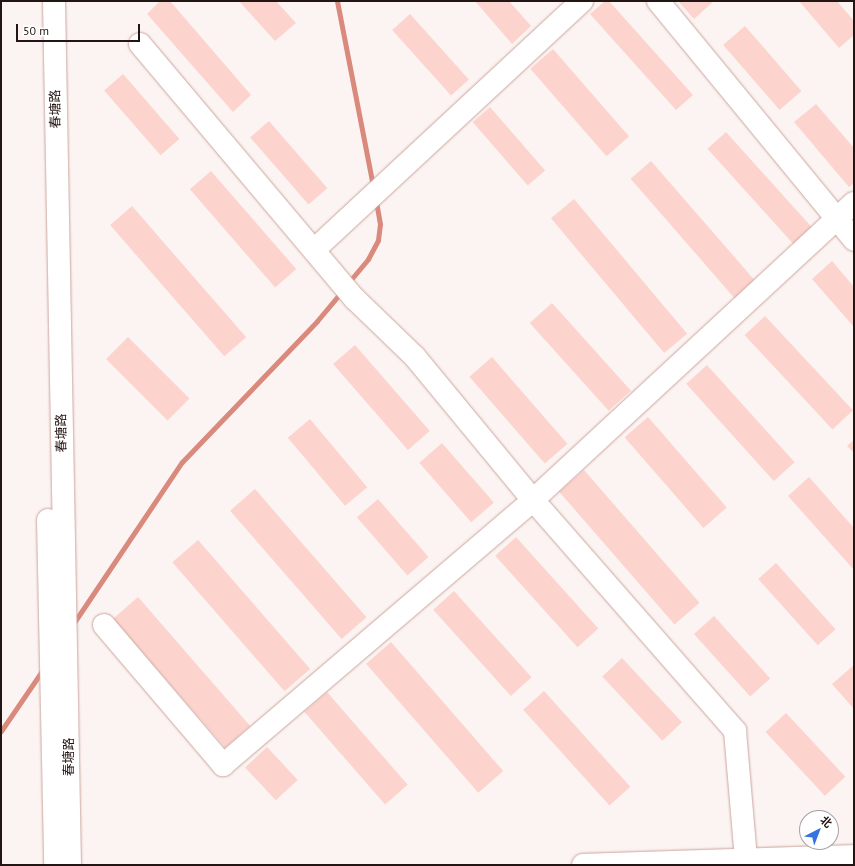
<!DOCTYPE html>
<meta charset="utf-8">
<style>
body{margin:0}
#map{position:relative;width:855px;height:866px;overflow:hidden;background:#fcf4f2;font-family:"PT Sans","Noto Sans SC",sans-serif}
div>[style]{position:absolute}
.stream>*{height:5px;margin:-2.5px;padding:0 2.5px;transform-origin:2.5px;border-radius:2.5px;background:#da897d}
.building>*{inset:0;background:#fcd4cd;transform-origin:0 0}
.roads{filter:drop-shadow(0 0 1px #cba59f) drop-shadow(0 0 1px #cba59f)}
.minor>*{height:22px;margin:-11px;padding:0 11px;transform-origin:11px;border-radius:11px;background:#fff}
span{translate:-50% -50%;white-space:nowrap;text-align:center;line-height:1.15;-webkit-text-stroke:3px #fff;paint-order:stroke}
.street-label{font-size:13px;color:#231513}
.frame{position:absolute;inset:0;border:2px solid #231513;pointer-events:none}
.north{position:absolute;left:799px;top:810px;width:40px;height:40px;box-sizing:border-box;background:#fff;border:1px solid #a7a1a1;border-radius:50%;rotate:42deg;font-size:11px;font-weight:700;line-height:16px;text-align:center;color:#231513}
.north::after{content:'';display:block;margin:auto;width:14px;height:18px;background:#3372e0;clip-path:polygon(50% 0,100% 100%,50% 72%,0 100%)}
.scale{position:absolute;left:16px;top:24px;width:124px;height:18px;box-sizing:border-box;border:2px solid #231513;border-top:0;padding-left:5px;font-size:12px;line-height:14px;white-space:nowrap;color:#231513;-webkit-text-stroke:3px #fff;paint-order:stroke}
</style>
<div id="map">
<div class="stream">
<i style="left:337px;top:1px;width:189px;rotate:79deg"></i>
<i style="left:348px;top:283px;width:31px;rotate:-50deg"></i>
<i style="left:368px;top:259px;width:21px;rotate:-62deg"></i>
<i style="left:378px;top:240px;width:16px;rotate:-83deg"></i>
<i style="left:380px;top:224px;width:23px;rotate:-100deg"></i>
<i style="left:73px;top:624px;width:195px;rotate:-56.1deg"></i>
<i style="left:182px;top:462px;width:195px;rotate:-46.2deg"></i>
<i style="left:317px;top:321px;width:39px;rotate:-50deg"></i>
<i style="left:1px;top:731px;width:76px;rotate:-55.7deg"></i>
</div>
<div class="building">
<i style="clip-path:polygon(160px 1px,170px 1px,251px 95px,233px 112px,147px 14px)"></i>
<i style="clip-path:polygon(239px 1px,276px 1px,296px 23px,275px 41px)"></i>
<i style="clip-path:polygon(475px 1px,509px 1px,531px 26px,512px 44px)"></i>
<i style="clip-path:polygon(605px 1px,609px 1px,693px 95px,676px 110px,590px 14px)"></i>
<i style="clip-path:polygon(678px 1px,714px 1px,694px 19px)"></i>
<i style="clip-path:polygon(799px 1px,837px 1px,854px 21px,854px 35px,839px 48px)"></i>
<i style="left:410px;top:14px;width:88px;height:24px;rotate:48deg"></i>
<i style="left:745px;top:26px;width:86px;height:29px;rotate:49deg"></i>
<i style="left:553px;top:49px;width:116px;height:30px;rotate:49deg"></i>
<i style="left:123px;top:74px;width:86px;height:25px;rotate:49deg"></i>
<i style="clip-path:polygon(816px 104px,854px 148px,854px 183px,849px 187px,794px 122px)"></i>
<i style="left:490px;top:107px;width:84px;height:23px;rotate:49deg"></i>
<i style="left:269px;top:121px;width:89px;height:25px;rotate:49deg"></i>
<i style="left:726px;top:132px;width:131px;height:25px;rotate:48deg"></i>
<i style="left:651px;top:161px;width:159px;height:27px;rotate:49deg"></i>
<i style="left:211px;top:171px;width:130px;height:28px;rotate:49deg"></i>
<i style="left:574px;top:199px;width:176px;height:30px;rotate:50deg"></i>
<i style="left:132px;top:206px;width:174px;height:29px;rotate:49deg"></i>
<i style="clip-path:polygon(832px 261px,854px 287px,854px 327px,812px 279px)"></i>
<i style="left:552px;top:303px;width:118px;height:30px;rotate:48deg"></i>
<i style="left:765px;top:316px;width:129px;height:28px;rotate:47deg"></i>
<i style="left:128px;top:337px;width:87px;height:31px;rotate:45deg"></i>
<i style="left:355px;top:345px;width:114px;height:29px;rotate:49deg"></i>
<i style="left:492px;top:357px;width:115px;height:30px;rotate:49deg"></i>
<i style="left:707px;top:365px;width:131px;height:28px;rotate:48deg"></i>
<i style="left:648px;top:417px;width:120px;height:31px;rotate:49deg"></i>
<i style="left:310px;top:419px;width:89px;height:29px;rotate:50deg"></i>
<i style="clip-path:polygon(854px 440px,854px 453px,847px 446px)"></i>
<i style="left:442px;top:443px;width:79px;height:30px;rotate:49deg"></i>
<i style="left:584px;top:470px;width:176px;height:33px;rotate:49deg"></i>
<i style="clip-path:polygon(809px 477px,854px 528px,854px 570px,788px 496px)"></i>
<i style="left:255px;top:489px;width:170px;height:33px;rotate:49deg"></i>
<i style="left:378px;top:499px;width:77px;height:28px;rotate:49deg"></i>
<i style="left:516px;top:537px;width:123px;height:28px;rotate:48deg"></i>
<i style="left:198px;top:540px;width:171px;height:34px;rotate:49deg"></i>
<i style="left:776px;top:563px;width:89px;height:24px;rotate:48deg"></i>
<i style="left:454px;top:591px;width:116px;height:28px;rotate:48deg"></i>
<i style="left:138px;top:597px;width:171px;height:33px;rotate:49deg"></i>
<i style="left:714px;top:616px;width:84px;height:27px;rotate:48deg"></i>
<i style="left:391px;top:642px;width:171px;height:33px;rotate:49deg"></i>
<i style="left:622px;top:658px;width:88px;height:27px;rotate:47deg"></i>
<i style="clip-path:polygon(854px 665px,854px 709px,832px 684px)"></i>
<i style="left:544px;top:691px;width:129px;height:28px;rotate:48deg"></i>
<i style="left:327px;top:692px;width:123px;height:30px;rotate:49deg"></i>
<i style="left:786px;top:713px;width:87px;height:28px;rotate:47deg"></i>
<i style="left:267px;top:747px;width:45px;height:30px;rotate:47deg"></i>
</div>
<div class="roads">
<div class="minor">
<i style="left:54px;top:1px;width:864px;rotate:88.94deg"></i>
<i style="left:658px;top:1px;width:309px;rotate:50.6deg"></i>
<i style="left:140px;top:44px;width:334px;rotate:49.9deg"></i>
<i style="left:355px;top:299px;width:83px;rotate:44deg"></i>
<i style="left:415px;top:357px;width:185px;rotate:50.5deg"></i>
<i style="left:533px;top:500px;width:307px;rotate:48.8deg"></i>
<i style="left:735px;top:731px;width:128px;rotate:85.1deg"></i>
<i style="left:314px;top:250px;width:366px;rotate:-42.9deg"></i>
<i style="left:48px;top:520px;width:345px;rotate:88.8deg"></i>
<i style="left:104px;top:625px;width:184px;rotate:49.6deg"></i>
<i style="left:223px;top:765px;width:408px;rotate:-40.5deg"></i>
<i style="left:533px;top:500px;width:437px;rotate:-42.8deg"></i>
<i style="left:583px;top:865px;width:271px;rotate:-1.9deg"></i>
</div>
</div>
<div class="street-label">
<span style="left:56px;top:109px;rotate:-91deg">春塘路</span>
<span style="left:62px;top:433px;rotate:-91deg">春塘路</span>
<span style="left:69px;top:757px;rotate:-90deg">春塘路</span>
</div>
<div class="frame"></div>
<div class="north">北</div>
<div class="scale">50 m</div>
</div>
